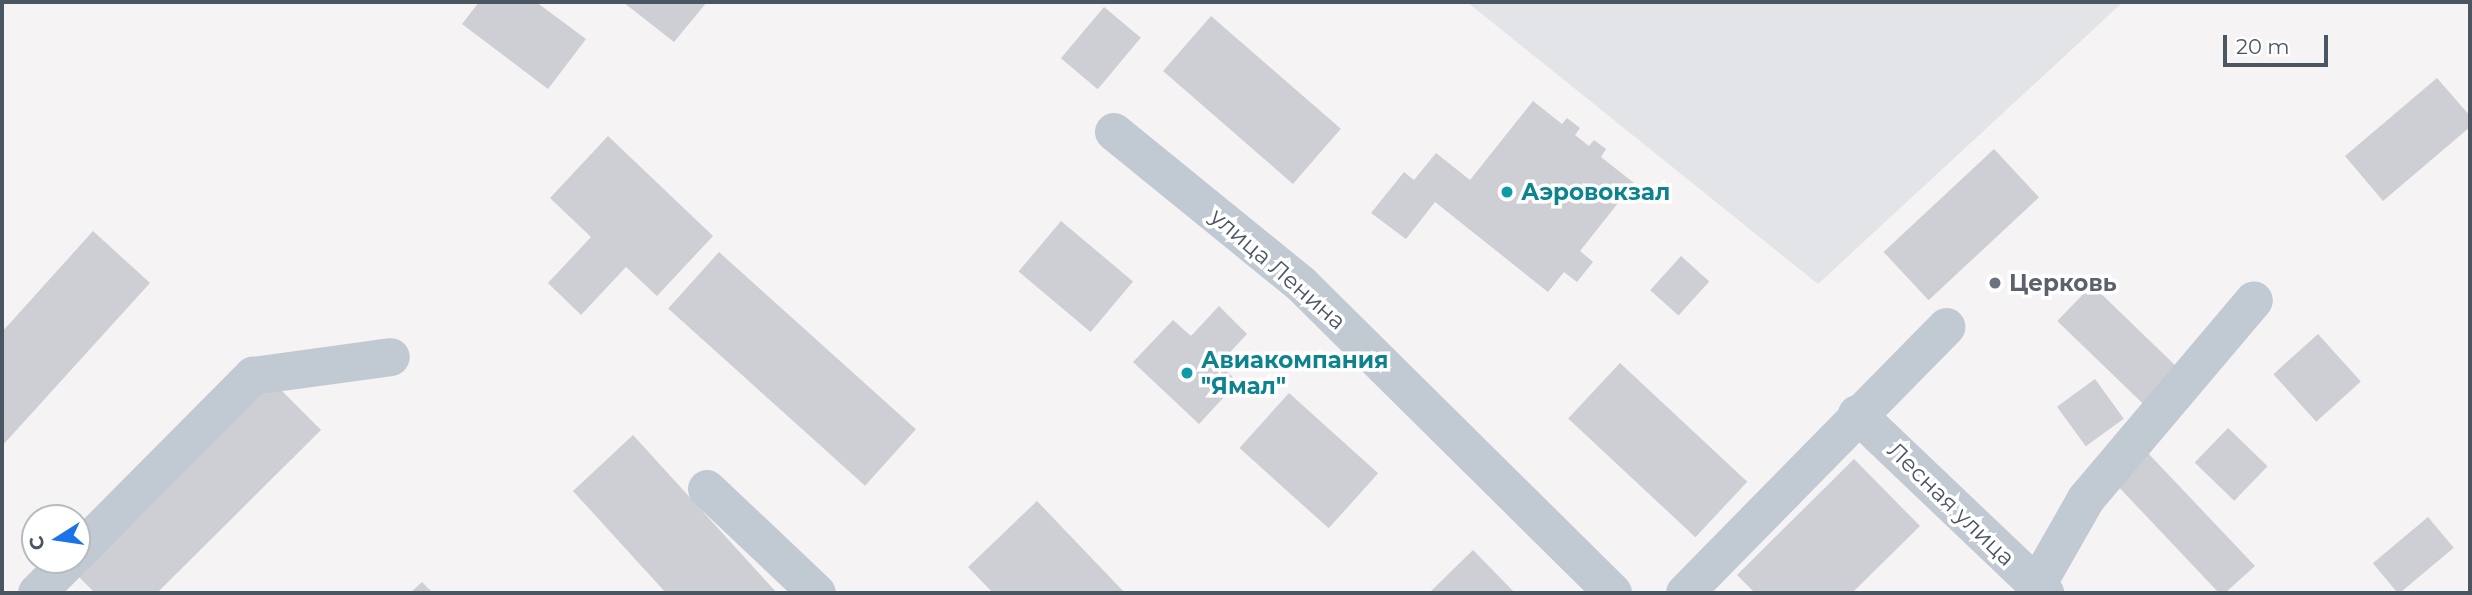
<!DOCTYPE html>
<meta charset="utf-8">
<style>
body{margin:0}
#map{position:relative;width:2472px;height:595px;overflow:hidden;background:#f5f3f3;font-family:Montserrat,sans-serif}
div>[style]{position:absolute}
.airport>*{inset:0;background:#e2e4e7}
.building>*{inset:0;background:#cdcfd5;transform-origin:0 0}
.minor>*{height:38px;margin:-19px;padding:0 19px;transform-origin:19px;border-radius:19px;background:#c1cad2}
.dots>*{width:19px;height:19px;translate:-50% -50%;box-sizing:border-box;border:4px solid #fff;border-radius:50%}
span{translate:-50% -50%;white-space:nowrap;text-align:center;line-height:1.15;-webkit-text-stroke:7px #fff;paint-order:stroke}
.culture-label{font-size:23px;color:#0d838f;font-weight:700}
.left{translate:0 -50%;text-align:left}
.street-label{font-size:23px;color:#4a5661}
.worship-label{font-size:23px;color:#5b616d;font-weight:700}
.frame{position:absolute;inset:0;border:4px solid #4a5661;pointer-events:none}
.north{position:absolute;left:21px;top:504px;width:70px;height:70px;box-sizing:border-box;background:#fff;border:2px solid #b7bbc0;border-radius:50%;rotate:258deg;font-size:19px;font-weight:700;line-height:28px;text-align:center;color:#4a5661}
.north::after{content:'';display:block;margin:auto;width:24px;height:32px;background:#1a73e8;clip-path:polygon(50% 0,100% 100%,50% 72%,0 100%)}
.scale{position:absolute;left:2223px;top:35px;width:105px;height:32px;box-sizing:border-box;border:4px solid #4a5661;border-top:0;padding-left:9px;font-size:21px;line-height:24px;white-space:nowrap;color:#4a5661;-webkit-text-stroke:5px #fff;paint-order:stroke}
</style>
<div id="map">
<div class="airport">
<i style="clip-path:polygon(1467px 2px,2123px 2px,1818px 284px)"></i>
</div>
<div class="building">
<i style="clip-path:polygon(479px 2px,536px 2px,586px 39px,548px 89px,462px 24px)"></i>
<i style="clip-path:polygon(623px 2px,707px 2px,674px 42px)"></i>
<i style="left:1104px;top:7px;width:48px;height:67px;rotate:40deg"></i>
<i style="left:1211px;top:16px;width:172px;height:73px;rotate:41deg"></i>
<i style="clip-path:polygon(2437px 78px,2470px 116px,2470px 127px,2383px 201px,2345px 156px)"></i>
<i style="clip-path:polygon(1533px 101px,1562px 124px,1567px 118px,1580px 128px,1575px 135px,1589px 146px,1594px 140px,1606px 149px,1601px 157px,1634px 183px,1580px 251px,1593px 262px,1577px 282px,1564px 272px,1548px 292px,1435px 202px,1406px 239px,1371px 213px,1404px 172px,1414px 180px,1436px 153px,1470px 180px)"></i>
<i style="clip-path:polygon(608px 136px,713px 236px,657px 296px,626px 267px,581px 315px,548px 283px,591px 237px,550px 198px)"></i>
<i style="left:1994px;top:149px;width:66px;height:151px;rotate:47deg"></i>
<i style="left:1061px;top:221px;width:94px;height:66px;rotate:40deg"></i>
<i style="clip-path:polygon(93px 231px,150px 283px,2px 446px,2px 332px)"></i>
<i style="left:719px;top:252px;width:265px;height:76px;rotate:42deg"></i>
<i style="left:1681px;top:256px;width:38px;height:46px;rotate:42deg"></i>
<i style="left:2092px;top:285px;width:121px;height:50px;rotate:44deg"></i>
<i style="clip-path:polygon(1219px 306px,1247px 334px,1219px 364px,1238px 382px,1199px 424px,1133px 362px,1173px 320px,1191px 336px)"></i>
<i style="left:2318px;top:334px;width:64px;height:60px;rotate:48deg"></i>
<i style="left:1620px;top:363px;width:174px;height:76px;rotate:43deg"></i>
<i style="left:2095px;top:379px;width:49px;height:47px;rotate:54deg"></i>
<i style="clip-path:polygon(271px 380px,321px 430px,157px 593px,95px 593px,76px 574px)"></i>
<i style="left:1289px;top:393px;width:120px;height:74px;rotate:42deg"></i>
<i style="left:2228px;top:428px;width:55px;height:48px;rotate:44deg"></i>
<i style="clip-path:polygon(633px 435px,777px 593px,666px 593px,573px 491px)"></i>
<i style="clip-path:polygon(2146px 451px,2255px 566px,2225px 593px,2219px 593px,2114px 482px)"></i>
<i style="clip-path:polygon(1854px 459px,1920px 526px,1852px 593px,1755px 593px,1737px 575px)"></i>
<i style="clip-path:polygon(1037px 501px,1125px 593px,993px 593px,968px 567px)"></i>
<i style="left:2428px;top:517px;width:40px;height:72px;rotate:50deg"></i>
<i style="clip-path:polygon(1473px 550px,1515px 593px,1429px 593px)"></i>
<i style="clip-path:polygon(422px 582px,433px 593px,410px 593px)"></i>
</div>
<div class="minor">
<i style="left:1114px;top:132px;width:241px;rotate:39.1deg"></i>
<i style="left:1301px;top:284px;width:439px;rotate:44.7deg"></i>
<i style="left:1857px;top:414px;width:260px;rotate:43.6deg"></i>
<i style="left:707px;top:489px;width:151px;rotate:43.4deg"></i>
<i style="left:77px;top:553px;width:250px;rotate:-45.2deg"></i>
<i style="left:253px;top:376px;width:139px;rotate:-7.8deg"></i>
<i style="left:2037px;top:585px;width:99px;rotate:-60.3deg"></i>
<i style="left:2086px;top:499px;width:260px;rotate:-49.8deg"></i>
<i style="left:37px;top:593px;width:47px;rotate:-45deg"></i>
<i style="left:1685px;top:593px;width:373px;rotate:-45.5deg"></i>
</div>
<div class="dots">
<i style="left:1507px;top:192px;background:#0f9aa8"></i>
<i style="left:1995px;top:283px;background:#6b7280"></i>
<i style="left:1187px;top:373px;background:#0f9aa8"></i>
</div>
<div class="culture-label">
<span class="left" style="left:1521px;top:192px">Аэровокзал</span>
<span class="left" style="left:1201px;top:373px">Авиакомпания<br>"Ямал"</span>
</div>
<div class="street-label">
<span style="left:1278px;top:269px;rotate:41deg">улица Ленина</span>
<span style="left:1951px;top:504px;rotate:44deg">Лесная улица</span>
</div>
<div class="worship-label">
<span class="left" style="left:2009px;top:283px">Церковь</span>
</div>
<div class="frame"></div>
<div class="north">С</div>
<div class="scale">20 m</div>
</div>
